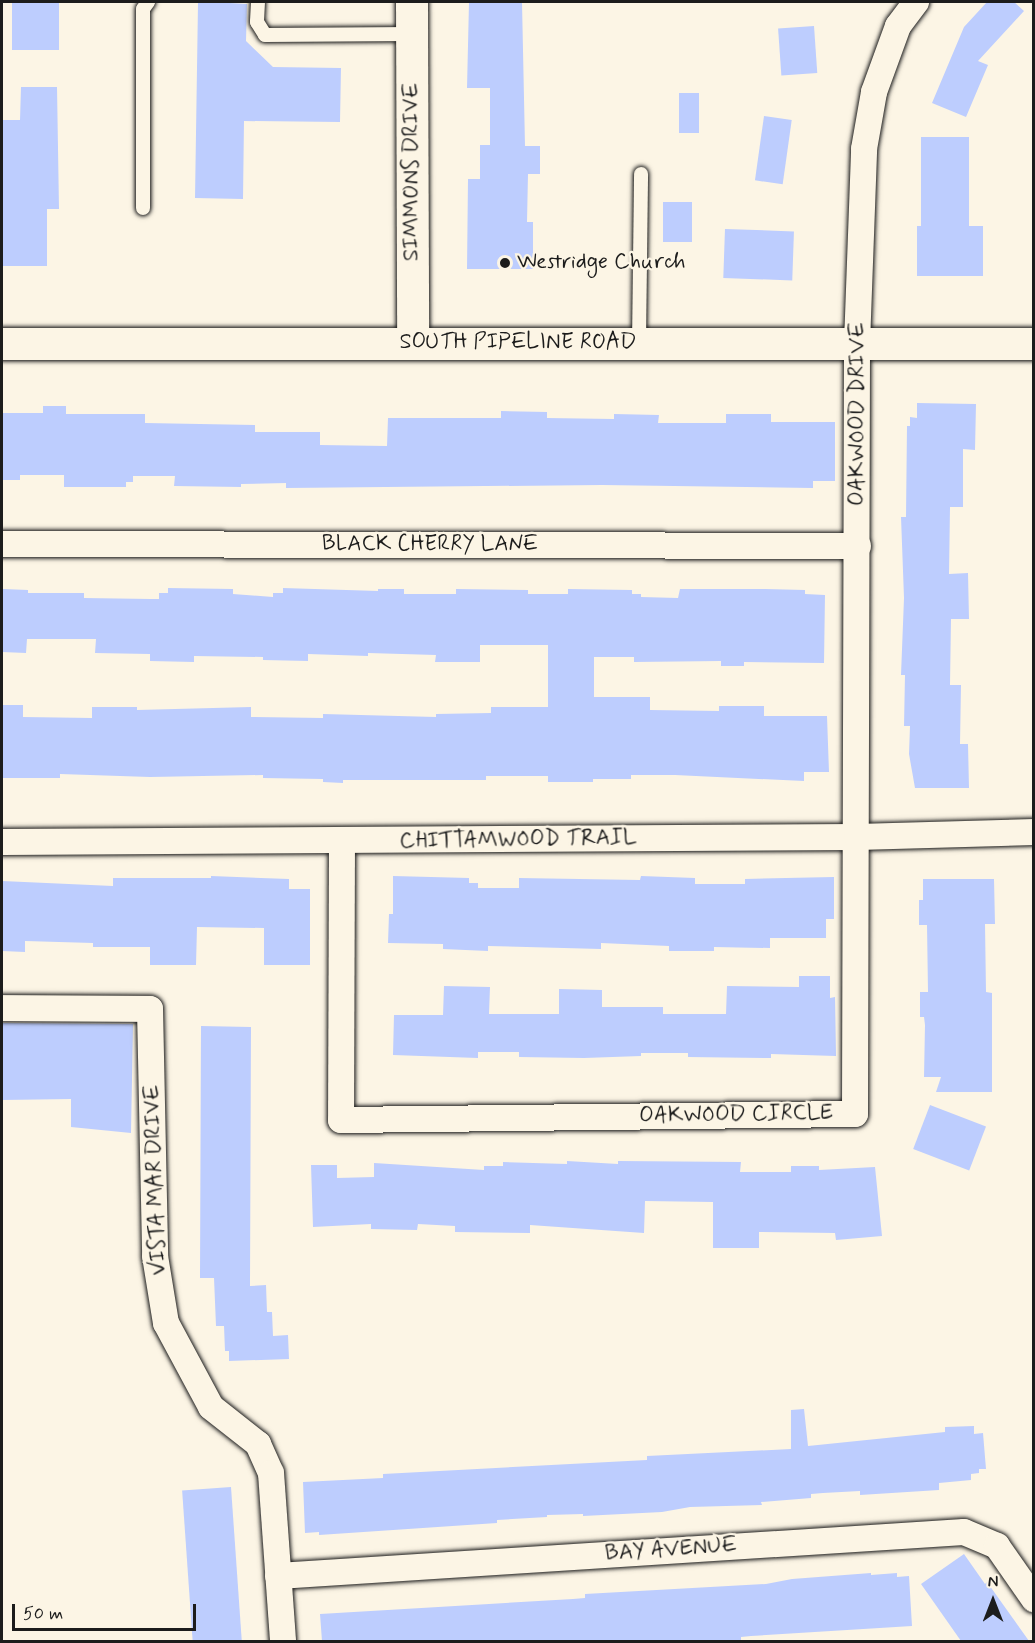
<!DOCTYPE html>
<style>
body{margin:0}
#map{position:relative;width:1035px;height:1643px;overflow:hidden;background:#fcf5e5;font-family:Mynerve,sans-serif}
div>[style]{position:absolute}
.building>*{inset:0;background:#bdcdfe;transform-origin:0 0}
.roads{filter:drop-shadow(0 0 2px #1c1c1c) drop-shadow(0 0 2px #1c1c1c)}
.service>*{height:14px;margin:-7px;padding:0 7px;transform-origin:7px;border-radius:7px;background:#fcf5e5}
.minor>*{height:26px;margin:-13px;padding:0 13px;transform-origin:13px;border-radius:13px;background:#fcf5e5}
.tertiary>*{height:32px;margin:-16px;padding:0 16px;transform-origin:16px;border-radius:16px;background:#fcf5e5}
.dots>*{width:16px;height:16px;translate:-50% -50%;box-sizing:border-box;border:3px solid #fcf5e5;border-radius:50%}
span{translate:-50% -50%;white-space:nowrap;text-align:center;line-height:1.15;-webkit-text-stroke:4.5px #fcf5e5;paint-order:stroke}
.street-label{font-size:22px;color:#1c1c1c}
.poi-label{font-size:22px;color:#1c1c1c}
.left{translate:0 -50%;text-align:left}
.frame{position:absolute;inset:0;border:3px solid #1c1c1c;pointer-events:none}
.north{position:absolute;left:963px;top:1571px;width:60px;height:60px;-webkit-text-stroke:4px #fcf5e5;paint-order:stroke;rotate:0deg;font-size:16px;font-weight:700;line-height:24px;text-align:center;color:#1c1c1c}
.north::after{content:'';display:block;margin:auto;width:21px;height:27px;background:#1c1c1c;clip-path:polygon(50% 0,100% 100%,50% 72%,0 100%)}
.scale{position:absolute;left:12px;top:1604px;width:184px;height:27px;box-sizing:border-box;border:3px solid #1c1c1c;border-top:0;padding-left:8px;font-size:18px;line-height:21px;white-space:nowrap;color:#1c1c1c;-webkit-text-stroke:4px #fcf5e5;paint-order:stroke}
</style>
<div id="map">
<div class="building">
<i style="left:12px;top:2px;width:47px;height:48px"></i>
<i style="clip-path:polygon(213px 2px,247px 4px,246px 41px,273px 67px,341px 68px,340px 122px,244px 121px,243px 199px,195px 198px,198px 3px)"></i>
<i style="clip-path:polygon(469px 2px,522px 2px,525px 146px,540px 146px,540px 174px,528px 174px,527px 222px,533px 222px,533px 269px,467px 269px,468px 179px,480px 179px,480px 145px,490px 145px,490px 88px,467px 88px)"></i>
<i style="clip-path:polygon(987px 2px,1014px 2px,1024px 11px,978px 61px,988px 65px,966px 117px,932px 103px,964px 27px)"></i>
<i style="left:814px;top:26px;width:47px;height:36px;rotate:86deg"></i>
<i style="clip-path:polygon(21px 87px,57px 87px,59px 209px,47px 209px,47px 266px,2px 266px,2px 120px,20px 120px)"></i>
<i style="left:679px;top:93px;width:20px;height:40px"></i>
<i style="left:764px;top:116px;width:28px;height:65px;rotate:8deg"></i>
<i style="clip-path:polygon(921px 137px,969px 137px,969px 226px,983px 226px,983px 276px,917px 276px,917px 226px,921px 226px)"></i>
<i style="left:663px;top:202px;width:29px;height:40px"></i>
<i style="left:725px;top:229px;width:69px;height:49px;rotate:2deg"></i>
<i style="clip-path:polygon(917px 403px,976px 404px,975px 450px,963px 449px,963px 507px,950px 507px,949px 574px,968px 573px,969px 619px,951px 619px,950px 685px,961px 685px,960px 744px,968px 744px,969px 788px,915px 788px,909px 754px,910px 726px,904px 726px,905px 675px,901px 675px,904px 598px,901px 517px,906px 517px,907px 426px,910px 426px,910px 417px,917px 418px)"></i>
<i style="clip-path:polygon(43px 406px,66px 406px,66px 414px,145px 414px,145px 423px,255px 425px,255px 432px,320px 432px,320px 445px,387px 446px,388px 418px,501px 418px,501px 411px,547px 412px,547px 418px,614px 419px,614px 414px,659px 415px,658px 423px,726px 423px,726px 414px,771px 414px,771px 422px,835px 422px,835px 481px,813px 481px,813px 488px,602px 485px,286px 488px,286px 483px,241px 484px,241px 487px,174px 486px,175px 476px,133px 476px,133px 482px,126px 482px,126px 487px,64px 487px,64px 475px,20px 475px,20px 480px,2px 480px,2px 413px,43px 413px)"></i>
<i style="clip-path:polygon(168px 588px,233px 589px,233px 594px,273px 597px,273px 593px,283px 593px,283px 588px,378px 591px,378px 589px,404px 589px,404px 594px,456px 594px,456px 589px,528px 590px,528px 594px,568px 594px,568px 589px,632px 590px,632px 594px,641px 594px,641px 597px,678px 598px,680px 589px,765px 589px,805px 590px,805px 594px,825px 595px,824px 663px,744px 662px,744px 666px,721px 666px,721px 661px,634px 662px,634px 657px,594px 657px,594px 697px,650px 697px,650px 710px,719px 711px,719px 706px,764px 706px,764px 716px,827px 716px,829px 772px,804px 772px,804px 781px,675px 775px,631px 775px,631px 779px,593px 779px,593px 782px,548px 782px,548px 776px,486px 776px,486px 780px,343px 780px,343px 783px,323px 782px,323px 779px,263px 778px,263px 775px,150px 777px,60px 774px,60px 778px,2px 778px,2px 705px,23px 705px,23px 717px,92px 718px,92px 707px,137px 707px,137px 710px,251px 707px,251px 717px,323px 718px,323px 714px,436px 717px,436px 714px,491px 713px,491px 707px,548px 707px,548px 645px,480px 645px,480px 662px,435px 662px,436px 655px,368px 653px,368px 656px,308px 654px,308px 661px,263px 660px,263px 657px,194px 656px,194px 662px,150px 661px,150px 654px,95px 653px,96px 639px,27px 639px,26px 653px,2px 652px,3px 589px,28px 590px,28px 593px,84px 593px,84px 598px,151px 599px,159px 599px,159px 593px,168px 593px)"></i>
<i style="clip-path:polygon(211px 876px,289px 879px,289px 889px,310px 889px,310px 965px,264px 965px,264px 928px,197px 927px,196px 965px,150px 965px,150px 947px,93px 947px,93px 943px,25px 941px,25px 952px,2px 951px,2px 881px,113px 886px,113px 878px,211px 878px)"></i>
<i style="clip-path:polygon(393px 876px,469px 878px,469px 883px,478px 883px,478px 888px,519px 888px,519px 878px,640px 880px,641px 876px,695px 878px,695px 884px,745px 884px,745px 879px,834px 877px,834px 919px,826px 919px,826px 938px,770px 938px,770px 948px,714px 947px,714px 951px,669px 951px,669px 946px,601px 943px,601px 949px,488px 946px,488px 951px,443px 949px,443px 944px,388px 943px,389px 914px,393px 914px)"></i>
<i style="clip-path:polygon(923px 879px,994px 879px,995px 924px,985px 924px,986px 992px,992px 993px,992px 1092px,936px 1092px,941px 1077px,924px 1077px,925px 1025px,924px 1017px,920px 1017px,920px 992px,928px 992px,927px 925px,919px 925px,919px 900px,923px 900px)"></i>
<i style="clip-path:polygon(799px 976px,830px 976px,830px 998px,835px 997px,836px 1056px,771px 1054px,771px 1058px,688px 1057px,688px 1053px,641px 1053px,641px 1056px,584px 1058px,519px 1057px,519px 1052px,478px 1052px,478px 1058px,393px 1055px,394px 1015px,443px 1015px,444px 986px,490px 987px,489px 1014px,559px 1014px,559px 989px,602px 990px,602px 1007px,663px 1007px,663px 1014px,726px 1014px,727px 986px,799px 987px)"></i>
<i style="clip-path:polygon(2px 1023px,133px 1024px,131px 1133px,71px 1127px,71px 1099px,2px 1100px)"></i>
<i style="clip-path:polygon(201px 1026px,251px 1027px,250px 1286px,266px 1285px,267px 1312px,272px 1312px,273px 1336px,288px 1335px,289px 1359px,229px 1361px,229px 1351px,225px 1351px,224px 1326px,216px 1326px,214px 1278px,200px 1278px)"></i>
<i style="left:930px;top:1105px;width:60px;height:47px;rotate:21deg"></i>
<i style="clip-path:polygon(567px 1161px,618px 1164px,618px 1161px,741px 1162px,740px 1172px,791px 1172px,791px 1166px,819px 1166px,819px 1170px,875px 1167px,882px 1236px,836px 1240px,835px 1233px,759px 1232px,759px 1248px,713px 1248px,713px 1202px,645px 1201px,644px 1233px,530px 1225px,530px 1233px,455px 1232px,455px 1226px,418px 1224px,417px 1230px,371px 1229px,371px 1224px,313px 1227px,311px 1165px,337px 1165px,337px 1178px,374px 1177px,374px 1163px,484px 1170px,484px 1166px,503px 1166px,503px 1162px,567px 1164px)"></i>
<i style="clip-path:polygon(804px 1409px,808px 1446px,945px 1432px,945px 1427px,974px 1426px,974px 1434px,983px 1433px,986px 1469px,979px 1469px,979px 1473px,971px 1474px,971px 1480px,939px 1483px,939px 1490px,860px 1495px,860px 1491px,823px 1493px,811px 1494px,811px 1498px,761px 1502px,762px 1505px,690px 1507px,662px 1512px,583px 1516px,583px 1514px,547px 1515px,547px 1517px,497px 1520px,497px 1523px,319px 1535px,319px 1532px,305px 1533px,303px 1482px,383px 1478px,383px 1474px,647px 1460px,647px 1456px,791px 1449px,791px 1410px)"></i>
<i style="left:231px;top:1487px;width:154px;height:49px;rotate:86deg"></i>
<i style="clip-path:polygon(964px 1554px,985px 1584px,987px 1582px,1029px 1641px,961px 1641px,921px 1584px)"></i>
<i style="clip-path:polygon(871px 1573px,871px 1575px,897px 1573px,897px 1577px,909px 1576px,912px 1626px,751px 1636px,741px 1637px,741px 1641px,322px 1641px,320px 1614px,573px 1599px,585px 1598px,585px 1594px,766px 1584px,792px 1579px)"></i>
</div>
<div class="roads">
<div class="service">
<i style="left:258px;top:2px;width:20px;rotate:93deg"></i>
<i style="left:257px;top:22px;width:15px;rotate:58deg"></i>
<i style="left:265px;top:35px;width:147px;rotate:-0.4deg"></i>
<i style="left:143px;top:208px;width:199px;rotate:-90deg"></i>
<i style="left:143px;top:9px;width:9px;rotate:-54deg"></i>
<i style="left:639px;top:343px;width:169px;rotate:-89.3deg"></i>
</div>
<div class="minor">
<i style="left:2px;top:544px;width:856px;rotate:0.13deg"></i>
<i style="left:342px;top:841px;width:279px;rotate:90.2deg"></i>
<i style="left:341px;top:1120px;width:514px;rotate:-0.67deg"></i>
<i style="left:855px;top:1114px;width:770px;rotate:-89.85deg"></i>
<i style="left:857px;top:344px;width:195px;rotate:-87.9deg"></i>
<i style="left:864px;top:149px;width:58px;rotate:-80deg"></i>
<i style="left:874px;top:92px;width:70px;rotate:-70deg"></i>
<i style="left:898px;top:26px;width:30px;rotate:-53deg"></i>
<i style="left:2px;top:842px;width:855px;rotate:-0.34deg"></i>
<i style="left:857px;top:837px;width:177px;rotate:-1.6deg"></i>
<i style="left:2px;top:1008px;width:148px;rotate:0.4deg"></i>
<i style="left:150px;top:1009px;width:247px;rotate:88.8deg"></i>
<i style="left:155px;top:1256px;width:68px;rotate:80.7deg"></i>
<i style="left:166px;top:1323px;width:95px;rotate:61.8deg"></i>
<i style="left:211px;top:1407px;width:60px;rotate:38.2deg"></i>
<i style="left:258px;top:1444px;width:32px;rotate:66deg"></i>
<i style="left:271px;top:1473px;width:169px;rotate:85.9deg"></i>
<i style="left:278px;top:1576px;width:687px;rotate:-3.67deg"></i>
<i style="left:964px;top:1532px;width:36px;rotate:23deg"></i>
<i style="left:997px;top:1546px;width:65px;rotate:55.1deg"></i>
</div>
<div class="tertiary">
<i style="left:412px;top:2px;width:341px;rotate:89.8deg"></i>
<i style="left:2px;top:344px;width:1032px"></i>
</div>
</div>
<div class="dots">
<i style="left:505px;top:263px;background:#1c1c1c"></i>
</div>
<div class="street-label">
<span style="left:412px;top:172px;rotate:-90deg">SIMMONS DRIVE</span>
<span style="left:518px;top:343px">SOUTH PIPELINE ROAD</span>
<span style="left:858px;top:414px;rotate:-90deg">OAKWOOD DRIVE</span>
<span style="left:430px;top:545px">BLACK CHERRY LANE</span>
<span style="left:518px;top:840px;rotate:-1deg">CHITTAMWOOD TRAIL</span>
<span style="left:736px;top:1115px;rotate:-1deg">OAKWOOD CIRCLE</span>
<span style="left:156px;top:1180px;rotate:-92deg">VISTA MAR DRIVE</span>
<span style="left:671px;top:1550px;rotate:-4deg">BAY AVENUE</span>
</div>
<div class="poi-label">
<span class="left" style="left:517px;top:263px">Westridge Church</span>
</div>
<div class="frame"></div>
<div class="north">N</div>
<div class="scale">50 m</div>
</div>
